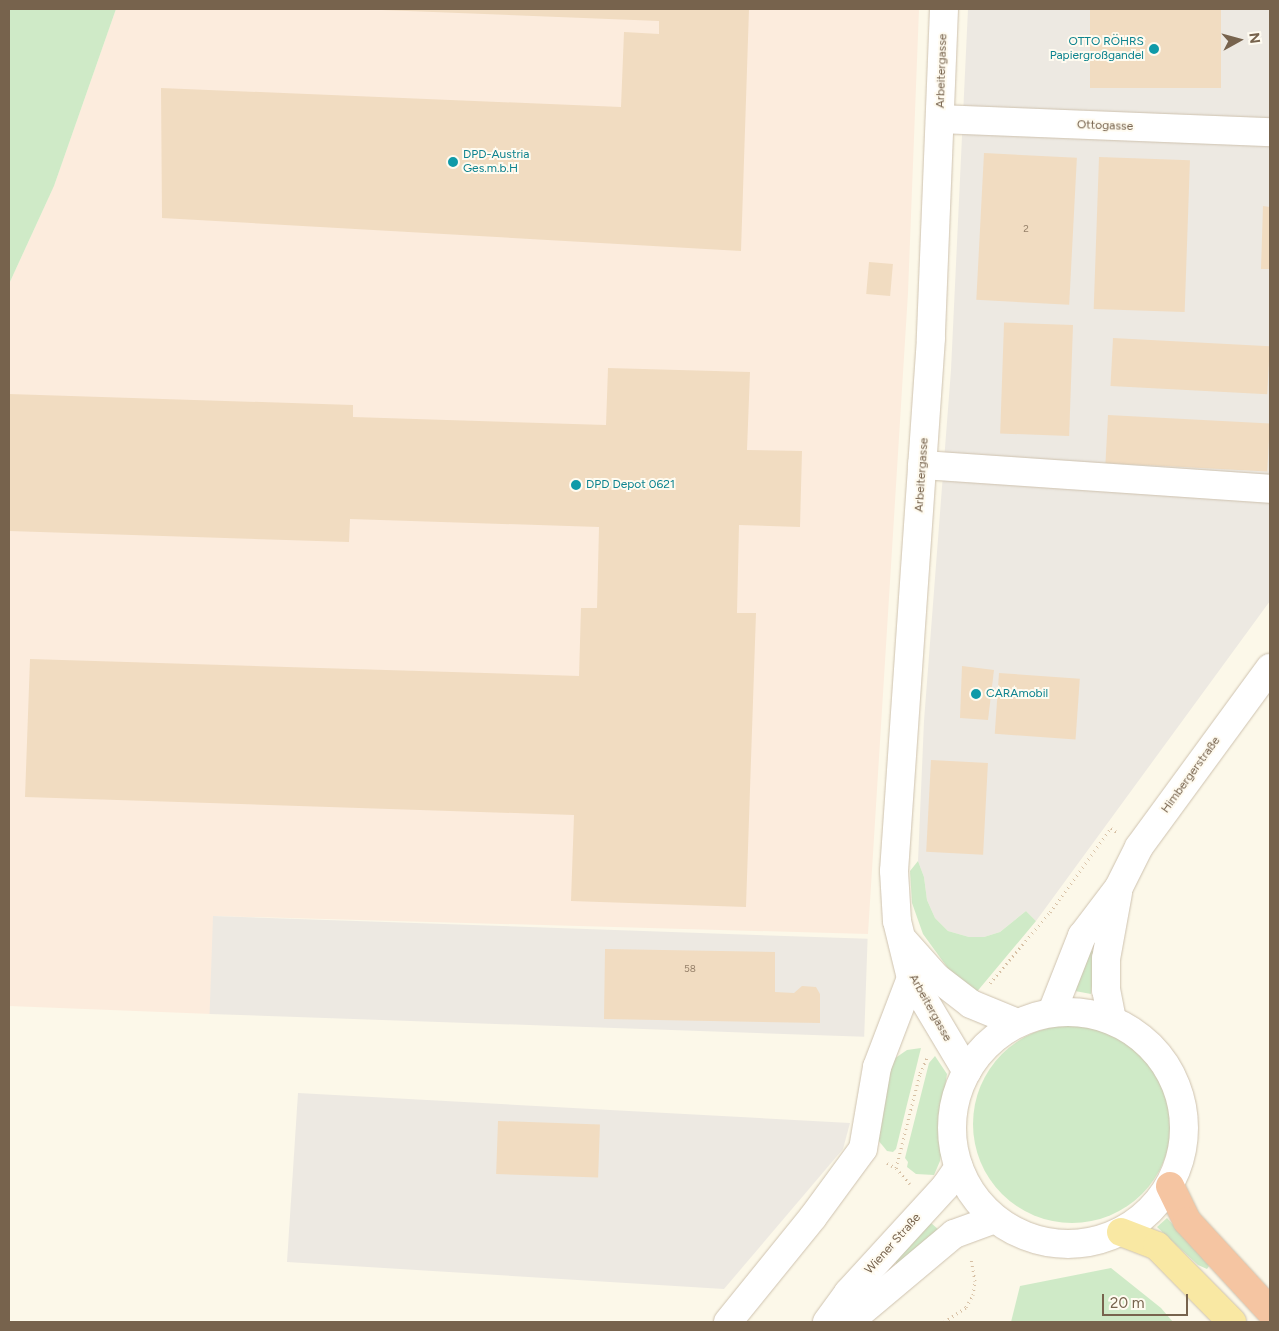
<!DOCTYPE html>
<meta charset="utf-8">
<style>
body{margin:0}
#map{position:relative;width:1279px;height:1331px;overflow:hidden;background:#fcf8e9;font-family:Figtree,sans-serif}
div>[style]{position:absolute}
.commercial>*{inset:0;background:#fcecdd}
.industrial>*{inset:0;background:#ede9e2;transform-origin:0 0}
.green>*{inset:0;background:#cfeac7}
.round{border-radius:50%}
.building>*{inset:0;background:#f1dcc1;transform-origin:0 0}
.path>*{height:3px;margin-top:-1.5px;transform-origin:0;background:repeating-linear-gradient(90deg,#d7c0a4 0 1px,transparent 0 5px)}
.roads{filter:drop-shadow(0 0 1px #cec2af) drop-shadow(0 0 1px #cec2af)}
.minor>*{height:28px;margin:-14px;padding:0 14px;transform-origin:14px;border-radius:14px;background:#fff}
.minor>.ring{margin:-14px;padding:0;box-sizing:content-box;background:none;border:28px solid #fff;border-radius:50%}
.major>*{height:28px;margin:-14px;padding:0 14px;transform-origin:14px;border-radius:14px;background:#f9e8a3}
.highway>*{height:28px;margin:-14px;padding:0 14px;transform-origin:14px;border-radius:14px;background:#f5c5a2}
.dots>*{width:14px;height:14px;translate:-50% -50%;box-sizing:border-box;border:2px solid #fffbf0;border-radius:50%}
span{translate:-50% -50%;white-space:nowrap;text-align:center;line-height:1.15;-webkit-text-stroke:4px #fffbf0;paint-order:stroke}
.number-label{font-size:10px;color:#96816a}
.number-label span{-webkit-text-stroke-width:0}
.culture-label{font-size:12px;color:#0d838f}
.right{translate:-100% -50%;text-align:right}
.left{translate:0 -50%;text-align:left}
.street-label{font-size:12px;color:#77634d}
.frame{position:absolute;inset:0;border:10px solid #77634d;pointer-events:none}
.north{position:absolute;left:1214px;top:15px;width:50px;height:50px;-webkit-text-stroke:4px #fffbf0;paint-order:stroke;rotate:83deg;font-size:14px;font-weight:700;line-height:20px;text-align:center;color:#77634d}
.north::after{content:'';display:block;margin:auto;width:18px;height:22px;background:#77634d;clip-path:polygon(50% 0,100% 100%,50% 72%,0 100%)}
.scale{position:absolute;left:1102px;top:1294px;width:86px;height:22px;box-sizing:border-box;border:2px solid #77634d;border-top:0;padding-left:6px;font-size:15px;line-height:18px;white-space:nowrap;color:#77634d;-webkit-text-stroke:4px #fffbf0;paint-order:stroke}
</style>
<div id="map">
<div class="commercial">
<i style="clip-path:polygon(116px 9px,919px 9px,908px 293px,868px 934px,214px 916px,212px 1014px,9px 1006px,9px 284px,54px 186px)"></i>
</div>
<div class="industrial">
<i style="clip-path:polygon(968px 9px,1270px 9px,1270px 601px,1036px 921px,1026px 911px,1000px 932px,984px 937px,969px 937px,948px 931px,935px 918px,927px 900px,924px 877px,918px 861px,924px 721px,951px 370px)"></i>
<i style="left:213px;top:916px;width:655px;height:98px;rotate:2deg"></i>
<i style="clip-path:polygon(298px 1093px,850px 1123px,843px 1149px,724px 1289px,287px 1262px)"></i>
</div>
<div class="green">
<i style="clip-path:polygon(9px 9px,116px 9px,54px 186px,9px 284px)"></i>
<i style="clip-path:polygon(918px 861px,924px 877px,927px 900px,935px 918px,948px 931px,969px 937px,984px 937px,1000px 932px,1026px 911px,1036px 921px,975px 994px,955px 978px,923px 934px,912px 903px,910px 871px)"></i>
<i style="clip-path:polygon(1090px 951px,1096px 951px,1091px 994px,1075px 991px)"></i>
<i class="round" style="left:973px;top:1025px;width:198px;height:198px"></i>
<i style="clip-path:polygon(921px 1048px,896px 1149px,893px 1152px,887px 1151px,878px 1140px,891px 1061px,907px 1050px)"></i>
<i style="clip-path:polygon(935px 1056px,947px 1074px,941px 1114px,943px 1141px,940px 1161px,934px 1175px,916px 1174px,907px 1167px,908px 1162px,905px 1158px,929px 1063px)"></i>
<i style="clip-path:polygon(1167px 1218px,1207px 1263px,1209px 1266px,1207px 1269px,1198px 1265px,1157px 1227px)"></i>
<i style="clip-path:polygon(931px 1223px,939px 1230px,896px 1265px,896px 1260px)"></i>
<i style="clip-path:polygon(1111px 1268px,1161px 1308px,1173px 1322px,1011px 1322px,1020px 1286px)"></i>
</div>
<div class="building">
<i style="clip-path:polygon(356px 9px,749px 9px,741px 251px,162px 218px,161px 88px,621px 107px,624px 32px,659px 34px,659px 21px)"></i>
<i style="left:1090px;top:9px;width:131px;height:79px"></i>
<i style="left:984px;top:153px;width:93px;height:147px;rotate:3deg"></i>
<i style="left:1099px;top:157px;width:91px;height:152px;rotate:2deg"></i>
<i style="clip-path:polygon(1263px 206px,1270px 207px,1270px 269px,1261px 269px)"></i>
<i style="left:869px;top:262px;width:24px;height:32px;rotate:5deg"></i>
<i style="left:1073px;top:325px;width:111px;height:69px;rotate:92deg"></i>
<i style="left:1113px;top:338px;width:157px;height:48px;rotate:3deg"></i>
<i style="clip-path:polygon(608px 368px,750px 372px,747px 450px,802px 451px,800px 527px,739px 525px,737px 613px,756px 613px,746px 907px,571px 901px,574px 815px,25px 797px,30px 659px,579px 676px,581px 608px,597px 608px,599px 527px,350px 519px,349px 542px,9px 531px,9px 394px,353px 405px,353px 417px,606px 425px)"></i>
<i style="left:1108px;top:415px;width:162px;height:48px;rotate:3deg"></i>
<i style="clip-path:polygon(962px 666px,994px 670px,988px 720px,960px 718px)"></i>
<i style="left:999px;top:673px;width:81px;height:61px;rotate:4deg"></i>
<i style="left:931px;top:760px;width:57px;height:92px;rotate:3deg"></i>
<i style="clip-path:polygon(605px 949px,775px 952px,775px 992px,794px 993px,802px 986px,816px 987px,820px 994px,820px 1023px,604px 1019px)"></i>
<i style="left:498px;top:1121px;width:102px;height:53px;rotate:2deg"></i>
</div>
<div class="path">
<i style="left:990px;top:983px;width:93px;rotate:-49.8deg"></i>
<i style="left:1050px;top:912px;width:104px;rotate:-54deg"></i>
<i style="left:1111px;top:828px;width:7px;rotate:34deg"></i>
<i style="left:887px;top:1163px;width:10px;rotate:29deg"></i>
<i style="left:896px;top:1168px;width:21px;rotate:49deg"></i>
<i style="left:896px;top:1168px;width:98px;rotate:-75.8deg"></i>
<i style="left:920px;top:1073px;width:17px;rotate:-65deg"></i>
<i style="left:944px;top:1322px;width:27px;rotate:-34deg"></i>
<i style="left:966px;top:1307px;width:14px;rotate:-60deg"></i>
<i style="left:973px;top:1295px;width:14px;rotate:-82deg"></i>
<i style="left:975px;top:1281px;width:22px;rotate:-100deg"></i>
</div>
<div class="roads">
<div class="minor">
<i style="left:944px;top:9px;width:329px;rotate:92.3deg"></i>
<i style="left:931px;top:338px;width:534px;rotate:93.97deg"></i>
<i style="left:894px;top:871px;width:50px;rotate:86.6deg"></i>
<i style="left:897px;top:921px;width:59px;rotate:76.2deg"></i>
<i style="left:911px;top:978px;width:109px;rotate:59.2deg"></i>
<i style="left:940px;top:119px;width:330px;rotate:2.3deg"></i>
<i style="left:922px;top:465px;width:349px;rotate:3.9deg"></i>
<i style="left:904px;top:941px;width:48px;rotate:48.4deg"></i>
<i style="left:936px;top:977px;width:44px;rotate:37.6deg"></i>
<i style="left:971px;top:1004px;width:50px;rotate:22.4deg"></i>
<i class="ring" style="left:952px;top:1012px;width:204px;height:204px"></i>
<i style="left:1052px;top:1012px;width:82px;rotate:-68.5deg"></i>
<i style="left:1082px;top:936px;width:61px;rotate:-52.9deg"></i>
<i style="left:1119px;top:887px;width:45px;rotate:-63.4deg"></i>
<i style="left:1139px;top:847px;width:222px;rotate:-53.8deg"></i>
<i style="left:1112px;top:1020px;width:31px;rotate:-101deg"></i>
<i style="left:1106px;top:990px;width:31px;rotate:-90deg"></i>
<i style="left:1106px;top:959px;width:67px;rotate:-79.7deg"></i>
<i style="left:728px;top:1322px;width:135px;rotate:-51deg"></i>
<i style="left:813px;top:1217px;width:84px;rotate:-53.7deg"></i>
<i style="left:863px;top:1149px;width:83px;rotate:-80.3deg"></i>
<i style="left:877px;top:1067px;width:95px;rotate:-69.1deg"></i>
<i style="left:827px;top:1322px;width:36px;rotate:-54deg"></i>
<i style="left:848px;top:1293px;width:144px;rotate:-47.5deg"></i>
<i style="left:945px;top:1187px;width:24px;rotate:-55deg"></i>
<i style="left:849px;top:1322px;width:137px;rotate:-40deg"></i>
<i style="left:954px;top:1234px;width:44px;rotate:-20.1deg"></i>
</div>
<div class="major">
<i style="left:1121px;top:1232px;width:39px;rotate:21deg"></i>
<i style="left:1157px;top:1246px;width:107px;rotate:45.4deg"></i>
</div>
<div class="highway">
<i style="left:1170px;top:1186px;width:39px;rotate:64deg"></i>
<i style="left:1187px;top:1221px;width:122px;rotate:47.3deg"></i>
</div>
</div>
<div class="dots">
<i style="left:1154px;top:49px;background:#0f9aa8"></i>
<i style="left:453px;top:162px;background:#0f9aa8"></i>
<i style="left:576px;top:485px;background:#0f9aa8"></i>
<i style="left:976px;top:694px;background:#0f9aa8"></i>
</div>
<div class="number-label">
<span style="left:1026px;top:229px">2</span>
<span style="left:690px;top:969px">58</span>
</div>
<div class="culture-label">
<span class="right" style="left:1144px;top:49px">OTTO RÖHRS<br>Papiergroßgandel</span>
<span class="left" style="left:463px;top:162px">DPD-Austria<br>Ges.m.b.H</span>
<span class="left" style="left:586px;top:485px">DPD Depot 0621</span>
<span class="left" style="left:986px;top:694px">CARAmobil</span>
</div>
<div class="street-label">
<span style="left:942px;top:71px;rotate:-88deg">Arbeitergasse</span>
<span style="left:1105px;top:126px;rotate:2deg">Ottogasse</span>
<span style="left:922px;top:475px;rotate:-86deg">Arbeitergasse</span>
<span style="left:1191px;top:775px;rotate:-54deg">Himbergerstraße</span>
<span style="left:930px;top:1008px;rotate:61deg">Arbeitergasse</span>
<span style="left:893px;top:1244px;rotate:-48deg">Wiener Straße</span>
</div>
<div class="frame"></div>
<div class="north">N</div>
<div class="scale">20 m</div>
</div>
